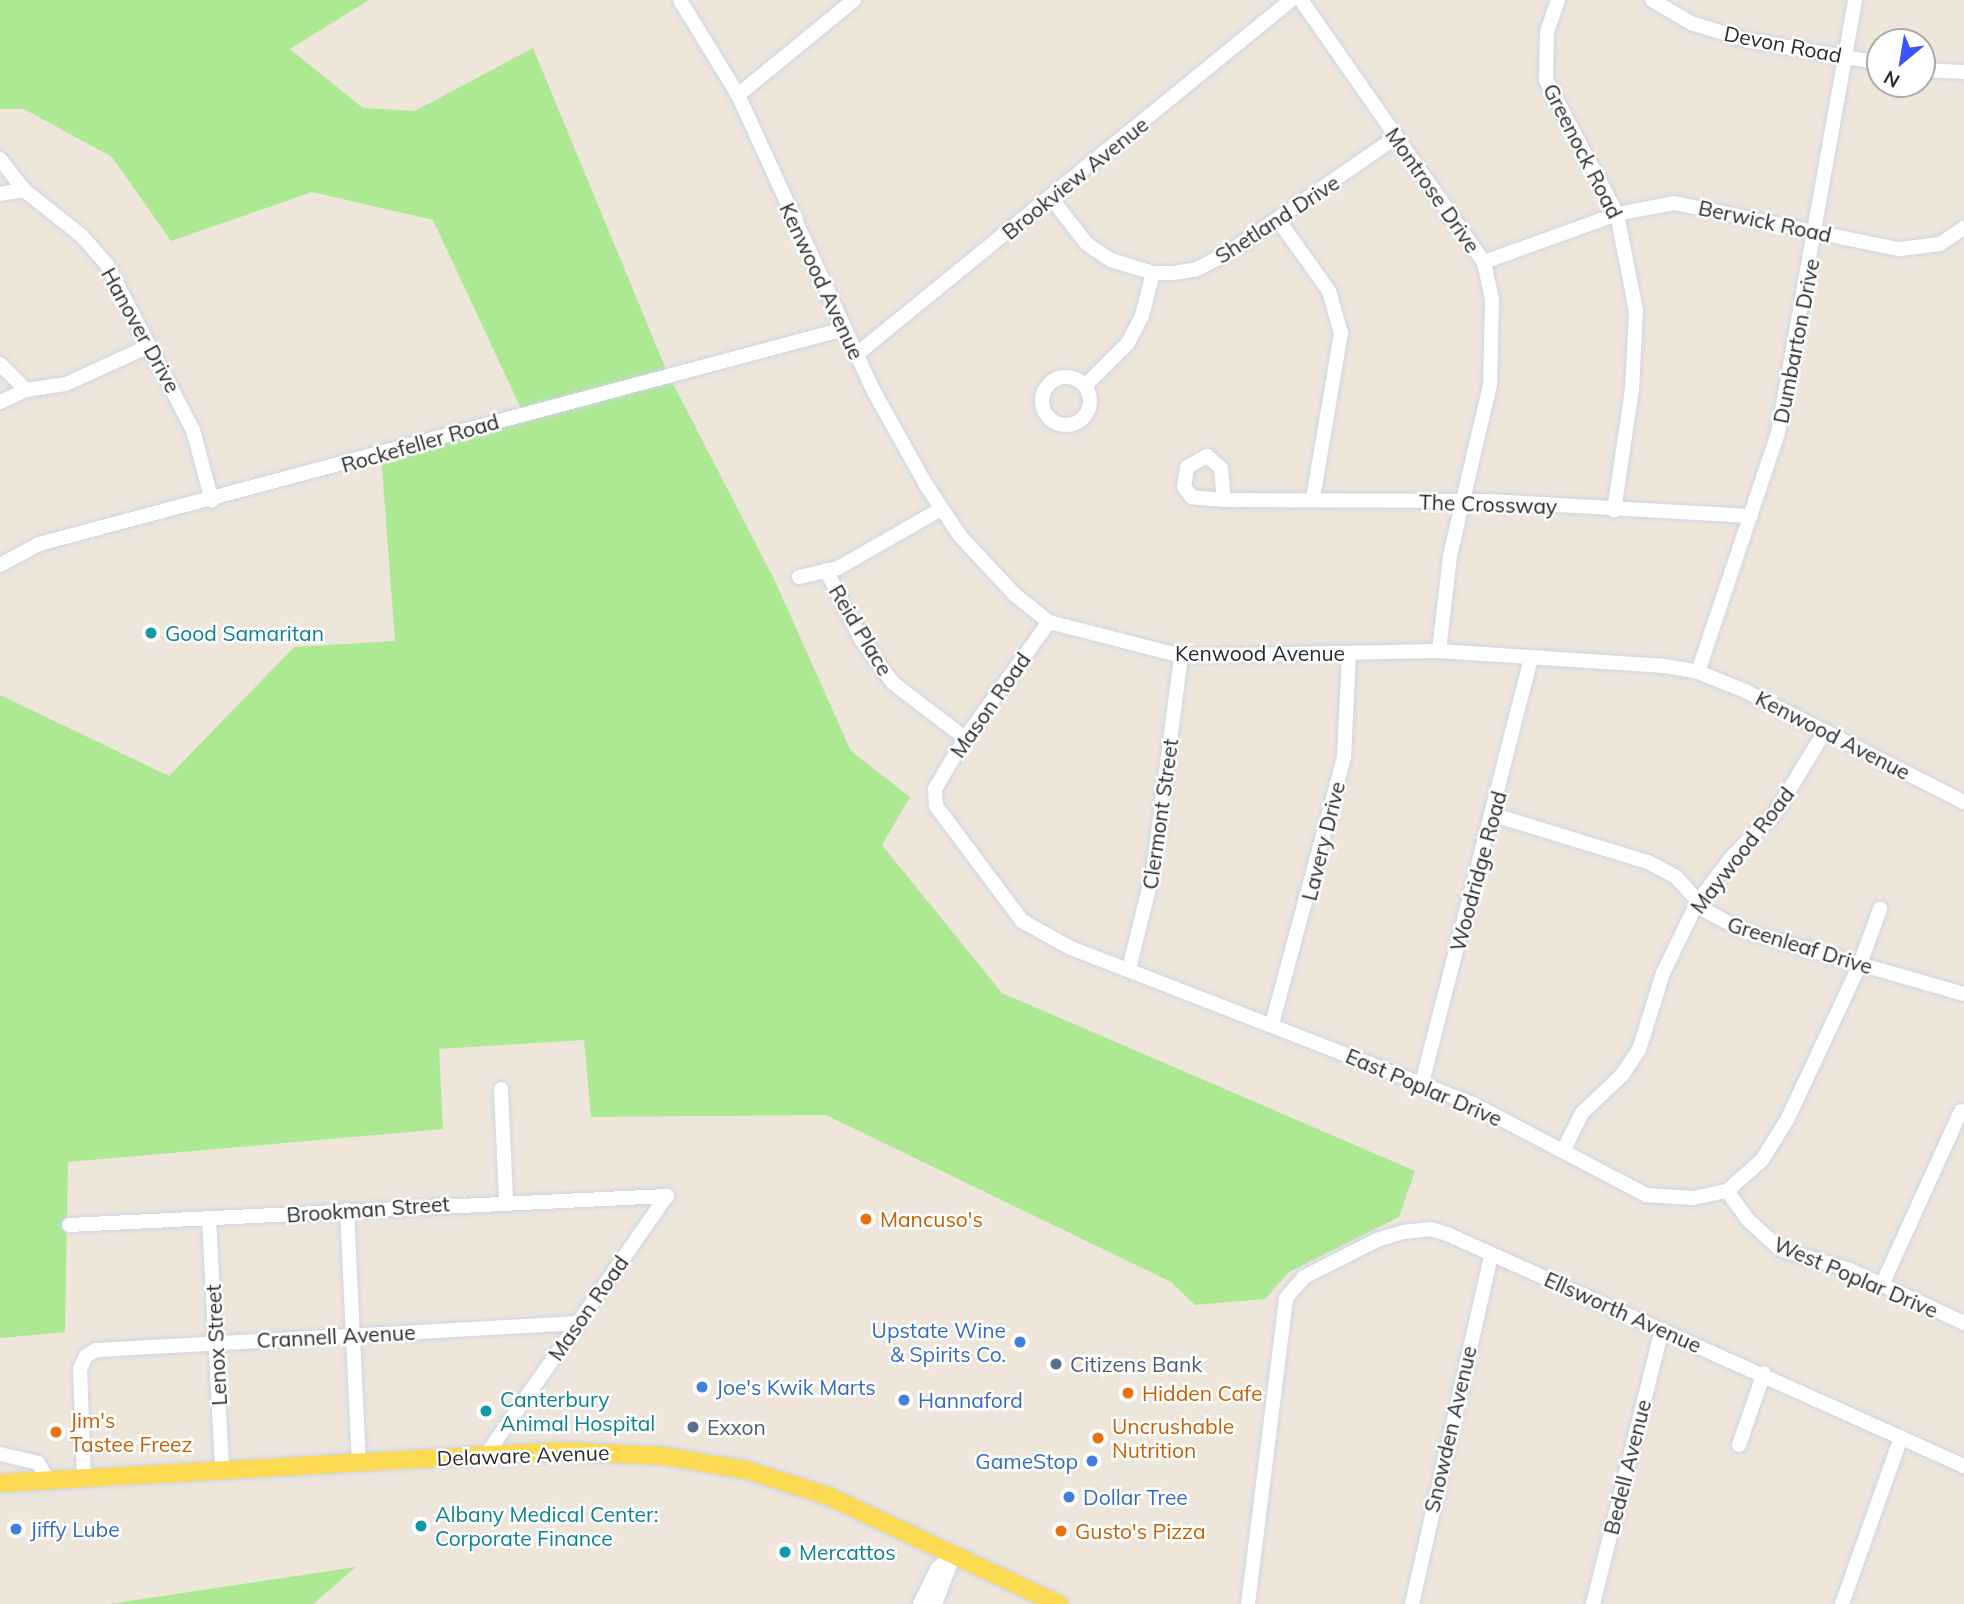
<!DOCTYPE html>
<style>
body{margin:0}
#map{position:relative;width:1964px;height:1604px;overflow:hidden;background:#eee6db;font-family:Mulish,sans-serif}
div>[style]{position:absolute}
.green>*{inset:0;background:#ade993}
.roads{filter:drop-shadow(0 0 2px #d0d3e4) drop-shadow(0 0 2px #d0d3e4)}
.minor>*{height:14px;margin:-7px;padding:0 7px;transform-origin:7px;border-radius:7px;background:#fff}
.minor>.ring{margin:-7px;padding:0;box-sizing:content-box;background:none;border:14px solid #fff;border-radius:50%}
.major>*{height:18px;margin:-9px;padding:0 9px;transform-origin:9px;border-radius:9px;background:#fcdb52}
.dots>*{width:19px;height:19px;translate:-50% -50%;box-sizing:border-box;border:4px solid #fff;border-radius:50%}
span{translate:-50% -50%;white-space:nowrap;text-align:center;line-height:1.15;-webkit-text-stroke:5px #fff;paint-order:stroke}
.street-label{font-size:21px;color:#2a2a2a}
.culture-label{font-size:21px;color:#0d838f}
.left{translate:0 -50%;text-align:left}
.food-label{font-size:21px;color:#c56008}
.shop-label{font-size:21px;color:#366cbe}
.right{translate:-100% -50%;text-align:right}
.service-label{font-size:21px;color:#4e5e75}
.north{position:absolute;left:1866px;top:28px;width:70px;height:70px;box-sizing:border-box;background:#fff;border:2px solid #aaa;border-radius:50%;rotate:210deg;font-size:19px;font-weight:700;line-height:28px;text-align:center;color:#2a2a2a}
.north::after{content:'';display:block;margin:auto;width:24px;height:32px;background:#3754ff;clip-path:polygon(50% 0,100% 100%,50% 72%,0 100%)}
</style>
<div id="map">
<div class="green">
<i style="clip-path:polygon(0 0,369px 0,290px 49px,363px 108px,415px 111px,533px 48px,668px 374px,775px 581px,851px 751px,910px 797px,882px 845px,1002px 993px,1415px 1171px,1399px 1217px,1289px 1272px,1265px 1299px,1195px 1305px,1171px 1282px,826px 1115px,591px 1117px,584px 1040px,439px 1049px,443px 1129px,68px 1162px,65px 1332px,0 1338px,0 695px,169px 776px,294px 647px,395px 641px,381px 455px,523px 413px,433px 220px,312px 192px,171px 241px,112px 157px,24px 109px,0 109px)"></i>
<i style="clip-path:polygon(356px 1567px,313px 1604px,109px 1604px)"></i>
</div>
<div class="roads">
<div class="minor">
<i style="left:680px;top:0;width:111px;rotate:58.6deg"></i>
<i style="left:738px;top:95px;width:324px;rotate:65.4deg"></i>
<i style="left:873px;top:390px;width:109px;rotate:60.8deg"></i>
<i style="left:926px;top:485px;width:63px;rotate:56.1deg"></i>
<i style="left:961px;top:537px;width:79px;rotate:47deg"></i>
<i style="left:1015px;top:595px;width:43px;rotate:38.5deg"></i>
<i style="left:1049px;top:622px;width:136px;rotate:14.4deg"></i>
<i style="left:1181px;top:656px;width:258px;rotate:-1.1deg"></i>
<i style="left:1439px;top:651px;width:226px;rotate:3.8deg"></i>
<i style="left:1665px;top:666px;width:34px;rotate:10deg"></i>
<i style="left:1698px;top:672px;width:51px;rotate:22deg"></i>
<i style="left:1745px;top:691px;width:246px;rotate:26.9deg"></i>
<i style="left:1301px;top:0;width:320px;rotate:55.1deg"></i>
<i style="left:1484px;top:262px;width:39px;rotate:78deg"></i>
<i style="left:1492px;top:300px;width:85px;rotate:91.3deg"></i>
<i style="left:1490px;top:385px;width:176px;rotate:103.2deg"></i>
<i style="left:1450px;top:556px;width:96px;rotate:96.6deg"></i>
<i style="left:1558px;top:0;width:34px;rotate:109deg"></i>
<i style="left:1547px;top:32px;width:48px;rotate:91.2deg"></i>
<i style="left:1546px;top:80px;width:152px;rotate:62.1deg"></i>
<i style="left:1617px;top:214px;width:99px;rotate:78.9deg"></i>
<i style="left:1636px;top:311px;width:78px;rotate:92.9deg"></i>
<i style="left:1632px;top:389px;width:123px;rotate:98.4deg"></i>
<i style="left:1652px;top:0;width:45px;rotate:30.5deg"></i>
<i style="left:1691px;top:23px;width:58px;rotate:17.2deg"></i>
<i style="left:1746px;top:40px;width:136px;rotate:9.7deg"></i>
<i style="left:1922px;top:70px;width:42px;rotate:2.7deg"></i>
<i style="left:738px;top:95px;width:150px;rotate:-39.3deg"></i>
<i style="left:0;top:159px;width:39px;rotate:52deg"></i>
<i style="left:24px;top:190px;width:24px;rotate:171deg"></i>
<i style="left:24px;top:190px;width:74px;rotate:38.4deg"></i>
<i style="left:82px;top:236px;width:38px;rotate:49deg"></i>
<i style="left:107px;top:265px;width:186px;rotate:62.5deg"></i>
<i style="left:193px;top:430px;width:73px;rotate:75deg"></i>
<i style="left:1051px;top:198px;width:58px;rotate:52deg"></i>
<i style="left:1087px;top:244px;width:29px;rotate:34deg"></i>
<i style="left:1111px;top:260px;width:44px;rotate:17.2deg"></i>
<i style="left:1153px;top:273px;width:20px"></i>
<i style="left:1173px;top:273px;width:24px;rotate:-9deg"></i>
<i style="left:1197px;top:269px;width:35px;rotate:-27deg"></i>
<i style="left:1228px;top:253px;width:203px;rotate:-34.6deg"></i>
<i style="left:1279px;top:221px;width:86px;rotate:54.5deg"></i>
<i style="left:1329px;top:291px;width:44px;rotate:74.1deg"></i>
<i style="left:1341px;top:333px;width:168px;rotate:99.6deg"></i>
<i style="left:1484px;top:262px;width:141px;rotate:-19.8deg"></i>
<i style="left:1617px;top:214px;width:58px;rotate:-10.9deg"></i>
<i style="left:1674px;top:203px;width:230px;rotate:11.6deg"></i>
<i style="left:1899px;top:249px;width:41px;rotate:-7deg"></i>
<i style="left:1940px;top:244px;width:29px;rotate:-34deg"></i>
<i style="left:857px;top:354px;width:560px;rotate:-39.2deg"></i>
<i style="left:0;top:364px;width:37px;rotate:45deg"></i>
<i style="left:26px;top:390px;width:29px;rotate:155deg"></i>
<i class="ring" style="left:1042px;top:377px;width:34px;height:34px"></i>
<i style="left:1086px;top:385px;width:59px;rotate:-45deg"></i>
<i style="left:1128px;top:343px;width:30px;rotate:-63deg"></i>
<i style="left:1142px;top:316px;width:44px;rotate:-75.7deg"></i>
<i style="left:26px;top:390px;width:40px;rotate:-8.5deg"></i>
<i style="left:66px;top:384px;width:91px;rotate:-24.6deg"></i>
<i style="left:1207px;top:456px;width:18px;rotate:41deg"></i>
<i style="left:1221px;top:468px;width:32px;rotate:85deg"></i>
<i style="left:1224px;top:500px;width:32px;rotate:-175deg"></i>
<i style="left:1192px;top:497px;width:13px;rotate:-129deg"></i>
<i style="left:1184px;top:487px;width:20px;rotate:-81deg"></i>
<i style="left:1187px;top:467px;width:23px;rotate:-29deg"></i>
<i style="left:1224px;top:500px;width:264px;rotate:0.2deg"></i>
<i style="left:1488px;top:501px;width:263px;rotate:3.3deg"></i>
<i style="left:0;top:565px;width:44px;rotate:-28.3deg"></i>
<i style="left:39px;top:544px;width:833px;rotate:-14.95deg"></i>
<i style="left:826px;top:570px;width:80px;rotate:63.1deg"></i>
<i style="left:862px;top:641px;width:52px;rotate:53.6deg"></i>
<i style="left:893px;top:683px;width:91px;rotate:37.4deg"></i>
<i style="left:799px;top:577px;width:40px;rotate:-13deg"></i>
<i style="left:838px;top:568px;width:119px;rotate:-29.8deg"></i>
<i style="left:1049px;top:622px;width:143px;rotate:125.9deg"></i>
<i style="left:965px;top:738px;width:59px;rotate:120.5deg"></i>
<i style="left:935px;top:789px;width:17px;rotate:87deg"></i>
<i style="left:936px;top:806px;width:144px;rotate:53.2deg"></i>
<i style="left:1022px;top:921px;width:56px;rotate:28.9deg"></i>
<i style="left:1071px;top:948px;width:429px;rotate:21.2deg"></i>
<i style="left:1471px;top:1103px;width:198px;rotate:27.7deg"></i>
<i style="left:1646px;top:1195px;width:47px;rotate:3.7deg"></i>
<i style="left:1693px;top:1198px;width:35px;rotate:-12deg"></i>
<i style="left:1727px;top:1191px;width:47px;rotate:-41.5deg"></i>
<i style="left:1762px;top:1160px;width:49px;rotate:-58.2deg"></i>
<i style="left:1788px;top:1118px;width:170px;rotate:-64.9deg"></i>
<i style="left:1860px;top:964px;width:59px;rotate:-70deg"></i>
<i style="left:1698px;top:672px;width:252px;rotate:-71.5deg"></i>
<i style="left:1778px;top:433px;width:440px;rotate:-79.9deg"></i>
<i style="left:1494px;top:815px;width:161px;rotate:17deg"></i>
<i style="left:1648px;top:862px;width:32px;rotate:28deg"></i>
<i style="left:1676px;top:877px;width:47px;rotate:47.6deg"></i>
<i style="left:1708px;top:912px;width:41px;rotate:27.8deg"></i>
<i style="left:1744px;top:931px;width:229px;rotate:16deg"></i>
<i style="left:1129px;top:969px;width:100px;rotate:-76.1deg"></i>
<i style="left:1153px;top:872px;width:218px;rotate:-82.6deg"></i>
<i style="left:1272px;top:1024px;width:277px;rotate:-74.9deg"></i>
<i style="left:1344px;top:757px;width:103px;rotate:-87.2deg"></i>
<i style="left:1422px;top:1083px;width:439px;rotate:-75.6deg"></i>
<i style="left:501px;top:1089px;width:111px;rotate:87.4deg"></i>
<i style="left:1563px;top:1151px;width:42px;rotate:-63.4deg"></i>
<i style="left:1582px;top:1113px;width:55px;rotate:-43.5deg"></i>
<i style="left:1622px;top:1075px;width:30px;rotate:-56deg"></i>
<i style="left:1639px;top:1050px;width:81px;rotate:-72.7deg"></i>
<i style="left:1663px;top:973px;width:78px;rotate:-64.1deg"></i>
<i style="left:1697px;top:903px;width:58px;rotate:-52.7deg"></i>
<i style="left:1732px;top:857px;width:62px;rotate:-45.7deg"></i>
<i style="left:1775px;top:813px;width:96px;rotate:-58.6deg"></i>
<i style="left:1727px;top:1191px;width:34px;rotate:54deg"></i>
<i style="left:1747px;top:1219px;width:45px;rotate:42.3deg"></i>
<i style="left:1780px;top:1249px;width:73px;rotate:16.7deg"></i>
<i style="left:1850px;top:1270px;width:126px;rotate:24.9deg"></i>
<i style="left:347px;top:1210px;width:253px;rotate:87.3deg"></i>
<i style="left:209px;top:1219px;width:252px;rotate:87deg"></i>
<i style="left:69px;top:1225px;width:599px;rotate:-2.78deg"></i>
<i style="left:1882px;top:1285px;width:191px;rotate:-65.6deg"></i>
<i style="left:1739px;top:1445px;width:76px;rotate:-70.9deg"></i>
<i style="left:0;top:1454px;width:39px;rotate:13deg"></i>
<i style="left:38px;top:1463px;width:20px;rotate:60deg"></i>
<i style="left:486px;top:1455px;width:316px;rotate:-55.1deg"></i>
<i style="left:84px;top:1478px;width:109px;rotate:-92.1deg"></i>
<i style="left:80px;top:1369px;width:14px;rotate:-65deg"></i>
<i style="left:86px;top:1356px;width:12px;rotate:-31deg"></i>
<i style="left:96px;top:1350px;width:481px;rotate:-3.2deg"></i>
<i style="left:920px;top:1604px;width:39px;rotate:-64deg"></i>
<i style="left:937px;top:1569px;width:23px;rotate:-43deg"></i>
<i style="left:935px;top:1604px;width:53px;rotate:-69.2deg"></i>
<i style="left:1248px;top:1604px;width:308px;rotate:-82.9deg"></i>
<i style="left:1286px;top:1298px;width:28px;rotate:-49deg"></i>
<i style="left:1304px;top:1277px;width:82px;rotate:-26.9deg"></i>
<i style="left:1377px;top:1240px;width:27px;rotate:-17deg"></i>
<i style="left:1403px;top:1232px;width:28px;rotate:-6deg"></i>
<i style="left:1431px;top:1229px;width:17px;rotate:17deg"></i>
<i style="left:1447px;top:1234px;width:567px;rotate:24.17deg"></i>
<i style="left:1412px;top:1604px;width:358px;rotate:-77.2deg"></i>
<i style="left:1593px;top:1604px;width:283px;rotate:-75.9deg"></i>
<i style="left:1842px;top:1604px;width:177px;rotate:-70.5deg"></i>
</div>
<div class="major">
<i style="left:0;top:1483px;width:561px;rotate:-3.27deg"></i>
<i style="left:560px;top:1451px;width:104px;rotate:2.8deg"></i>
<i style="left:664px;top:1456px;width:84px;rotate:9.6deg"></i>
<i style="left:747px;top:1470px;width:85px;rotate:17.8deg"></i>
<i style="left:828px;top:1496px;width:255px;rotate:25.1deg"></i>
</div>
</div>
<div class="dots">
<i style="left:151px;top:633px;background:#0f9aa8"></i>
<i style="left:866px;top:1219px;background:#e8710a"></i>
<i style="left:1020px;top:1342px;background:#3f7fe0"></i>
<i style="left:1056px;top:1364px;background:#5c6f8a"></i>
<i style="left:702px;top:1387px;background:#3f7fe0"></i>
<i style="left:1128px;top:1393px;background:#e8710a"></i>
<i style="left:904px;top:1400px;background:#3f7fe0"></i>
<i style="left:486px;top:1411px;background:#0f9aa8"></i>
<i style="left:693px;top:1427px;background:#5c6f8a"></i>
<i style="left:56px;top:1432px;background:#e8710a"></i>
<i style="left:1098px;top:1438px;background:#e8710a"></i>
<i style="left:1092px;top:1461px;background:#3f7fe0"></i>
<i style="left:1069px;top:1497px;background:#3f7fe0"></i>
<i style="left:421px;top:1526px;background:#0f9aa8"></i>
<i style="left:16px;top:1529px;background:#3f7fe0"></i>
<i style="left:1061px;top:1531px;background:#e8710a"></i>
<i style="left:785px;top:1552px;background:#0f9aa8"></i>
</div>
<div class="street-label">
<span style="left:1783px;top:44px;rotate:11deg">Devon Road</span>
<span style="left:1583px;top:151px;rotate:63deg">Greenock Road</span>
<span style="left:1075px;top:178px;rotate:-39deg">Brookview Avenue</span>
<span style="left:1433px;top:190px;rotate:55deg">Montrose Drive</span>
<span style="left:1277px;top:219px;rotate:-33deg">Shetland Drive</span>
<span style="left:1765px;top:221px;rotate:12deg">Berwick Road</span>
<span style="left:822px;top:281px;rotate:65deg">Kenwood Avenue</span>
<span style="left:141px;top:330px;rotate:61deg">Hanover Drive</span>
<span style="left:1796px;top:341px;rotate:-79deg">Dumbarton Drive</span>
<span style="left:420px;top:443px;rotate:-16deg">Rockefeller Road</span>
<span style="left:1488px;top:504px;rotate:2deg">The Crossway</span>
<span style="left:861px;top:630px;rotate:59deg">Reid Place</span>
<span style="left:1260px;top:653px">Kenwood Avenue</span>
<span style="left:990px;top:705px;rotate:-55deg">Mason Road</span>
<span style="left:1833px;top:735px;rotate:27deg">Kenwood Avenue</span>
<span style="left:1160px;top:814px;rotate:-82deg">Clermont Street</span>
<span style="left:1323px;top:841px;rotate:-76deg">Lavery Drive</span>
<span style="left:1742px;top:850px;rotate:-52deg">Maywood Road</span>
<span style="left:1478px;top:871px;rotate:-75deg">Woodridge Road</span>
<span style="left:1800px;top:945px;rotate:17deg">Greenleaf Drive</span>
<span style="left:1424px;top:1087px;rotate:23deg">East Poplar Drive</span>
<span style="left:368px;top:1209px;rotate:-4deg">Brookman Street</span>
<span style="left:1856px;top:1277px;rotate:23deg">West Poplar Drive</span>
<span style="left:588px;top:1308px;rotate:-55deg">Mason Road</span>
<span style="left:1623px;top:1312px;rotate:24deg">Ellsworth Avenue</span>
<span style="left:336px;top:1336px;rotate:-3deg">Crannell Avenue</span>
<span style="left:216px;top:1345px;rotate:-93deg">Lenox Street</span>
<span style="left:1450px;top:1429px;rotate:-77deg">Snowden Avenue</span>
<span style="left:523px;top:1455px;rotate:-2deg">Delaware Avenue</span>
<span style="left:1627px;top:1467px;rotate:-76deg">Bedell Avenue</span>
</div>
<div class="culture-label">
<span class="left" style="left:165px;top:633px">Good Samaritan</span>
<span class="left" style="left:500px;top:1411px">Canterbury<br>Animal Hospital</span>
<span class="left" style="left:435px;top:1526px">Albany Medical Center:<br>Corporate Finance</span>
<span class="left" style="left:799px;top:1552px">Mercattos</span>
</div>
<div class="food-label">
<span class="left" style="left:880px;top:1219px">Mancuso's</span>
<span class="left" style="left:1142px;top:1393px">Hidden Cafe</span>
<span class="left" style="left:70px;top:1432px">Jim's<br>Tastee Freez</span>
<span class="left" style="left:1112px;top:1438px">Uncrushable<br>Nutrition</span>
<span class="left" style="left:1075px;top:1531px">Gusto's Pizza</span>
</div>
<div class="shop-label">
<span class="right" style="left:1006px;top:1342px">Upstate Wine<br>&amp; Spirits Co.</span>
<span class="left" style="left:716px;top:1387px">Joe's Kwik Marts</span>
<span class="left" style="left:918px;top:1400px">Hannaford</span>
<span class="right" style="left:1078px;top:1461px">GameStop</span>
<span class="left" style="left:1083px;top:1497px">Dollar Tree</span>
<span class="left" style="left:30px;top:1529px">Jiffy Lube</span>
</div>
<div class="service-label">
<span class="left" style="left:1070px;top:1364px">Citizens Bank</span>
<span class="left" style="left:707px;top:1427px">Exxon</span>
</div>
<div class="north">N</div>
</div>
